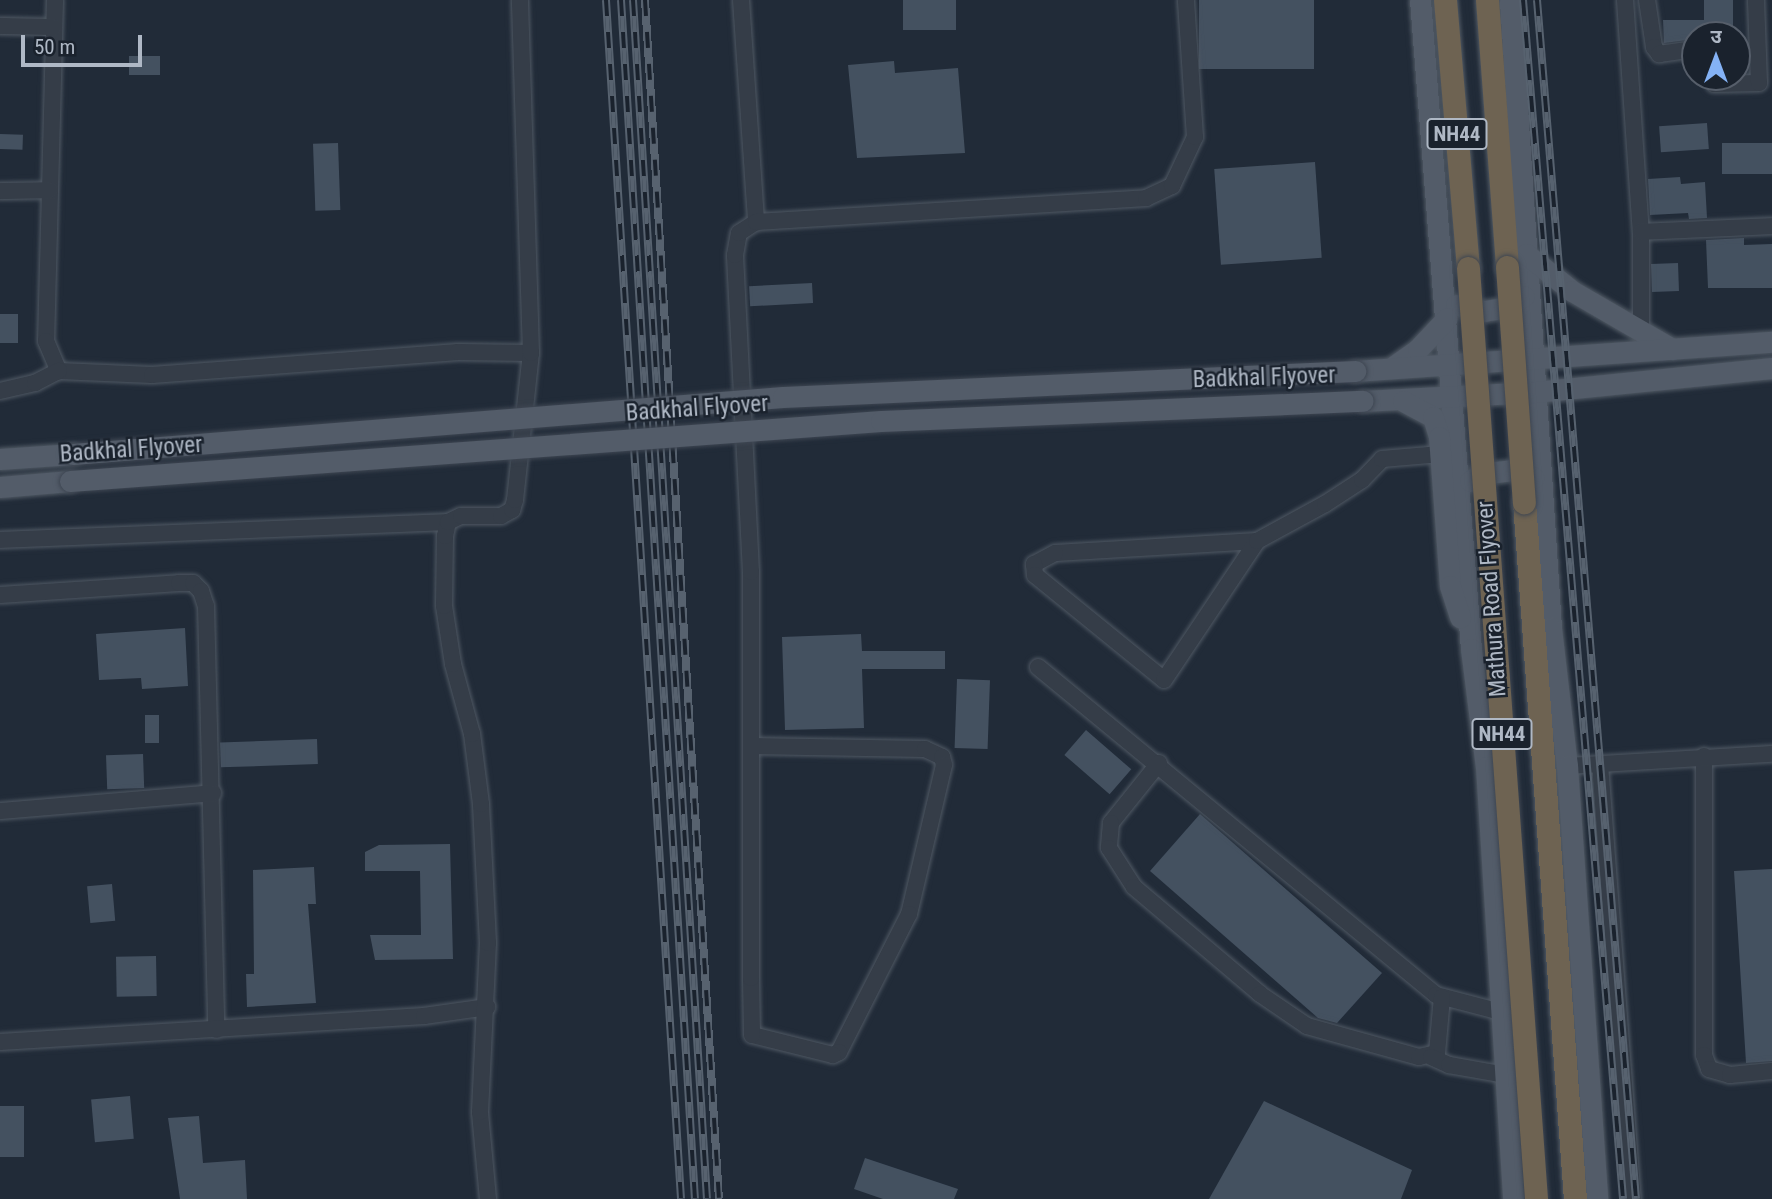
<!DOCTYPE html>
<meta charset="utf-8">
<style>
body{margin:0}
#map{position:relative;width:1772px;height:1199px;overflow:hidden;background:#212b38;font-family:"Roboto Condensed","Noto Sans Devanagari",sans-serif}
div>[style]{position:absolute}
.building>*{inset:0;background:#445160;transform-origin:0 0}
.roads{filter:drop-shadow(0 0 2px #4f5863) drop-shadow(0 0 2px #4f5863)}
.minor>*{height:16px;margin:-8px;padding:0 8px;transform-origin:8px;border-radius:8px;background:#353d48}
.major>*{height:21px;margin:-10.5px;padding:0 10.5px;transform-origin:10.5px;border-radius:10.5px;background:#535c69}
.highway>*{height:23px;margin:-11.5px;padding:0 11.5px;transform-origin:11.5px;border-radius:11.5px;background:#6e6352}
.rail>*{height:8px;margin-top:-4px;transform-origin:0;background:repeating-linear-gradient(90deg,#1a222d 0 16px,#57626f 0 32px);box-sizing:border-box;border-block:2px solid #57626f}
.bridges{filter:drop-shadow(0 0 2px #3e4652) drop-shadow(0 0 2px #3e4652)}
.major-bridge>*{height:21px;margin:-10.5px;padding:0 10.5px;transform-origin:10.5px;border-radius:10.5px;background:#535c69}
.highway-bridge>*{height:23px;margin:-11.5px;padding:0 11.5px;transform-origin:11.5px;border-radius:11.5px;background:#6e6352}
span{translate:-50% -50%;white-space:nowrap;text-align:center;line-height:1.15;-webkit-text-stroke:5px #1a222d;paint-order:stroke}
.shield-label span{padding:2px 5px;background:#1a222d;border:2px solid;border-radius:5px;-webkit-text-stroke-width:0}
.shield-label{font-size:21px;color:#afb8c5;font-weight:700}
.street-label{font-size:23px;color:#afb8c5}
.north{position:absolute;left:1681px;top:21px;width:70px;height:70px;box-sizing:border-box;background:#1a222d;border:2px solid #565e6a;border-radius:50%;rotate:0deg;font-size:19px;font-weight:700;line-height:28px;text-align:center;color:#afb8c5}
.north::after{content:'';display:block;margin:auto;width:24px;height:32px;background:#84b2f5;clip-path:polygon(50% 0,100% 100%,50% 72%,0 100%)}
.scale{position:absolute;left:21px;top:35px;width:121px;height:32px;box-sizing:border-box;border:4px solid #afb8c5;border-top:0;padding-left:9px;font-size:21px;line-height:24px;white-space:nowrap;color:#afb8c5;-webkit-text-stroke:5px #1a222d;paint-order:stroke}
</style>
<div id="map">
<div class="building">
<i style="left:903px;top:0;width:53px;height:30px"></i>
<i style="left:1199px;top:0;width:115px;height:69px"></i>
<i style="clip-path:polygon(1704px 0,1733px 0,1733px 35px,1695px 35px,1695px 39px,1664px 43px,1663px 20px,1704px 20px)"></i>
<i style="left:129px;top:56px;width:31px;height:19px"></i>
<i style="clip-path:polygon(894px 61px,895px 73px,958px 68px,965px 153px,857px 158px,848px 65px)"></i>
<i style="left:1707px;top:123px;width:26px;height:48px;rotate:86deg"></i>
<i style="left:0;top:134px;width:23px;height:15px;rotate:2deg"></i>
<i style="left:338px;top:143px;width:67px;height:25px;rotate:88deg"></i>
<i style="left:1772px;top:143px;width:31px;height:50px;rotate:90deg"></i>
<i style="left:1315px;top:162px;width:96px;height:101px;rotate:86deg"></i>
<i style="clip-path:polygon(1680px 177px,1681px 184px,1705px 182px,1707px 218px,1689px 219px,1688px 213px,1650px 215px,1648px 179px)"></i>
<i style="clip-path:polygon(1744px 238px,1744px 245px,1772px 244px,1772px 288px,1708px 288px,1706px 240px)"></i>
<i style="left:1678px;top:263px;width:28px;height:27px;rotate:88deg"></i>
<i style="left:812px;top:283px;width:20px;height:63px;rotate:87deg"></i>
<i style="left:0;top:314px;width:18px;height:29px"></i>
<i style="clip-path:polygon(185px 628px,188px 686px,142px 689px,141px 678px,99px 680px,96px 634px)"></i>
<i style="clip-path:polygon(861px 634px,862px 651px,945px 651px,945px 669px,862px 669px,864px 728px,785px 730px,782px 637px)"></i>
<i style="left:957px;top:679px;width:33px;height:69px;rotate:2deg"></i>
<i style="left:145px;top:715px;width:14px;height:28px"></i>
<i style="left:1086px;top:730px;width:60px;height:33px;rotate:41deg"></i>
<i style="left:317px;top:739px;width:25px;height:97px;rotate:88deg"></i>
<i style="left:143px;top:754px;width:34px;height:37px;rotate:88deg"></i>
<i style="clip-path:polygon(1200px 814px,1382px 973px,1337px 1023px,1318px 1018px,1150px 871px)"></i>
<i style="clip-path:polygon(450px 844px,453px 959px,375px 960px,370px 935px,421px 935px,420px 871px,365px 871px,365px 852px,379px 845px)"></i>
<i style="clip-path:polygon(314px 867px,316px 904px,308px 904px,316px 1003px,247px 1007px,246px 974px,254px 974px,253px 870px)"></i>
<i style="clip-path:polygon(1772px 869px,1772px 1061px,1746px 1063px,1734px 871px)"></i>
<i style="left:112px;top:884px;width:37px;height:25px;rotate:85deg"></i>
<i style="left:156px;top:956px;width:40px;height:40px;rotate:89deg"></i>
<i style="left:130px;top:1096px;width:43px;height:39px;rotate:85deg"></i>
<i style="clip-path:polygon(1264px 1101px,1412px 1170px,1401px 1199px,1209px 1199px)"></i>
<i style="left:0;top:1106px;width:24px;height:51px"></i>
<i style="clip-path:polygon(199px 1116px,203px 1163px,245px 1160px,247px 1199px,180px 1199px,168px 1118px)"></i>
<i style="clip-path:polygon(865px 1158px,958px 1189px,954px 1199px,883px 1199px,854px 1189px)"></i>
</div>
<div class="roads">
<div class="minor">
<i style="left:55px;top:0;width:341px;rotate:91.5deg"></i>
<i style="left:46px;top:341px;width:33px;rotate:67deg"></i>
<i style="left:59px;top:371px;width:93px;rotate:2.5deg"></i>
<i style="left:152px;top:375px;width:307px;rotate:-4.3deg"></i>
<i style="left:458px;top:352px;width:73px;rotate:0.8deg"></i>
<i style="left:741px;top:0;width:223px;rotate:86.1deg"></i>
<i style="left:1625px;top:0;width:233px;rotate:86.1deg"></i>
<i style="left:1641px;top:232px;width:98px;rotate:90deg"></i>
<i style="left:1647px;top:0;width:48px;rotate:81.5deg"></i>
<i style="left:1654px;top:47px;width:9px;rotate:54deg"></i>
<i style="left:1659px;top:54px;width:36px;rotate:-8deg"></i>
<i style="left:0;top:26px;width:54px;rotate:1.1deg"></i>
<i style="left:1713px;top:77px;width:7px;rotate:82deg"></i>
<i style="left:1714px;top:84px;width:45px;rotate:-1.3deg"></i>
<i style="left:1759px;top:83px;width:83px;rotate:-92.1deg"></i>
<i style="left:0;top:191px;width:50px;rotate:-1.1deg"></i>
<i style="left:1641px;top:232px;width:131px;rotate:-2.6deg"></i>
<i style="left:0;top:391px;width:36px;rotate:-13deg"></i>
<i style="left:35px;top:383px;width:27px;rotate:-27deg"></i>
<i style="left:0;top:540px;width:448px;rotate:-2.3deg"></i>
<i style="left:1257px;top:541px;width:202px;rotate:176.6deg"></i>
<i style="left:1055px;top:553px;width:24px;rotate:152deg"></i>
<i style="left:1034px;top:564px;width:11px;rotate:85deg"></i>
<i style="left:1035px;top:575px;width:166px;rotate:39.1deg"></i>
<i style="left:1164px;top:680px;width:167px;rotate:-56.2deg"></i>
<i style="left:1257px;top:541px;width:77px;rotate:-28.6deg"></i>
<i style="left:1325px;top:504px;width:44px;rotate:-33deg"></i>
<i style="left:1362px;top:480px;width:29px;rotate:-46deg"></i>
<i style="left:1382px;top:459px;width:59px;rotate:-4.8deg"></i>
<i style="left:0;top:595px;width:179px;rotate:-3.8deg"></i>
<i style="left:179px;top:583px;width:14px"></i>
<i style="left:193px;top:583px;width:11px;rotate:45deg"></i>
<i style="left:201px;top:591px;width:16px;rotate:72deg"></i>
<i style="left:206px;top:606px;width:424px;rotate:88.6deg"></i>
<i style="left:1038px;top:667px;width:516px;rotate:39.49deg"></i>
<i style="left:1436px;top:995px;width:67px;rotate:14.7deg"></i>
<i style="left:751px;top:746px;width:174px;rotate:1deg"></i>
<i style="left:925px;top:749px;width:19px;rotate:25deg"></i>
<i style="left:942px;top:757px;width:8px;rotate:76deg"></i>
<i style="left:944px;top:765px;width:153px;rotate:103.2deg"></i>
<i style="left:909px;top:914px;width:155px;rotate:116.9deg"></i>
<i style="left:839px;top:1052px;width:7px;rotate:153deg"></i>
<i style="left:833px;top:1055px;width:83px;rotate:-166.1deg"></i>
<i style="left:752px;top:1035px;width:57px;rotate:-91deg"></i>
<i style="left:751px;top:978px;width:406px;rotate:-90deg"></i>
<i style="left:751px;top:572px;width:317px;rotate:-92.9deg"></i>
<i style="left:735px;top:255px;width:22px;rotate:-80deg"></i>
<i style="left:739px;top:233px;width:20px;rotate:-33deg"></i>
<i style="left:756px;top:222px;width:391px;rotate:-3.5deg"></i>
<i style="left:1146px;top:198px;width:29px;rotate:-25deg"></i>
<i style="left:1172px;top:186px;width:54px;rotate:-64.9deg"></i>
<i style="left:1195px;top:137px;width:137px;rotate:-93.8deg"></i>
<i style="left:1704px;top:756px;width:299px;rotate:90deg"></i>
<i style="left:1704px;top:1055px;width:15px;rotate:70deg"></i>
<i style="left:1709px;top:1069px;width:22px;rotate:16deg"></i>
<i style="left:1730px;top:1075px;width:42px;rotate:-5.4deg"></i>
<i style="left:1159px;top:763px;width:77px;rotate:128.7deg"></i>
<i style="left:1111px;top:823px;width:25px;rotate:95deg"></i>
<i style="left:1109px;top:848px;width:46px;rotate:57.3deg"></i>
<i style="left:1134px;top:887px;width:165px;rotate:40.3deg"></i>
<i style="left:1260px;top:994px;width:57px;rotate:34.2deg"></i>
<i style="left:1307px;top:1026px;width:116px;rotate:15.5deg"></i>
<i style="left:1419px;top:1057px;width:18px;rotate:-13deg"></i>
<i style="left:1437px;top:1053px;width:56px;rotate:-84.9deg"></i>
<i style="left:1600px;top:764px;width:436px;rotate:85.7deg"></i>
<i style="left:1567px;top:766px;width:205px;rotate:-3.4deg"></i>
<i style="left:0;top:811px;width:214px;rotate:-4.8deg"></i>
<i style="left:0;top:1042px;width:425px;rotate:-3.5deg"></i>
<i style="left:424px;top:1016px;width:64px;rotate:-8.1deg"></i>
<i style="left:1431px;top:1057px;width:20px;rotate:24deg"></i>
<i style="left:1449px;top:1065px;width:57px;rotate:10.1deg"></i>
<i style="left:488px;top:1199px;width:87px;rotate:-95.3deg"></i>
<i style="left:480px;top:1112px;width:169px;rotate:-87.3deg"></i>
<i style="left:488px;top:943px;width:139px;rotate:-92.9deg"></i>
<i style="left:481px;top:804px;width:71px;rotate:-97.3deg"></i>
<i style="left:472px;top:734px;width:73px;rotate:-105.2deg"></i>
<i style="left:453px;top:664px;width:59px;rotate:-98.8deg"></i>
<i style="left:444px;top:606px;width:70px;rotate:-89.2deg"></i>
<i style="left:445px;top:536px;width:14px;rotate:-78deg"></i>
<i style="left:448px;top:522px;width:14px;rotate:-25deg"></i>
<i style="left:461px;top:516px;width:40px"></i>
<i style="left:501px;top:516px;width:13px;rotate:-29deg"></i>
<i style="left:512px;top:510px;width:10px;rotate:-73deg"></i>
<i style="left:515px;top:500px;width:148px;rotate:-83.8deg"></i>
<i style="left:531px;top:353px;width:353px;rotate:-91.8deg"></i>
</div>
<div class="major">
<i style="left:1420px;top:0;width:651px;rotate:85.51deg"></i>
<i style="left:1471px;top:649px;width:119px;rotate:82.8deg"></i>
<i style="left:1486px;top:767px;width:433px;rotate:86.4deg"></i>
<i style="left:1510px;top:0;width:629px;rotate:86.26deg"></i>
<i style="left:1551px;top:628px;width:139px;rotate:83.4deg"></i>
<i style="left:1567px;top:766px;width:434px;rotate:86deg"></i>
<i style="left:1526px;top:254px;width:59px;rotate:38.8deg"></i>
<i style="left:1572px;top:291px;width:116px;rotate:30.1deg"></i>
<i style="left:1456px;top:305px;width:29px;rotate:12deg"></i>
<i style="left:1484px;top:311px;width:20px;rotate:-9deg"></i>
<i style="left:1504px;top:308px;width:23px;rotate:-31deg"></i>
<i style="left:1394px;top:366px;width:29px;rotate:-35deg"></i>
<i style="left:1418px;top:349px;width:42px;rotate:-46.9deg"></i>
<i style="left:1355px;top:371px;width:418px;rotate:-4deg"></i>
<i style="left:1363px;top:401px;width:172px;rotate:-3deg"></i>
<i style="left:1535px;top:392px;width:238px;rotate:-5.8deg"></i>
<i style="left:1403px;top:401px;width:34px;rotate:28deg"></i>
<i style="left:1433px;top:417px;width:21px;rotate:73deg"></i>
<i style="left:1439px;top:437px;width:149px;rotate:85.8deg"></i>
<i style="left:1450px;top:586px;width:33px;rotate:72deg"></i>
<i style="left:0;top:459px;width:73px;rotate:-3.9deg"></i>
<i style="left:1470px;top:481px;width:12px;rotate:-35deg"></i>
<i style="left:1480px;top:474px;width:33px;rotate:-7deg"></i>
<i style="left:1513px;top:470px;width:22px;rotate:21deg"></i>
<i style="left:0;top:487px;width:70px;rotate:-4.9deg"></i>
</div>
<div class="highway">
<i style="left:1445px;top:0;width:269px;rotate:85.1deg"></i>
<i style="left:1487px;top:0;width:268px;rotate:85.7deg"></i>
<i style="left:1524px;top:502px;width:699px;rotate:85.82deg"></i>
</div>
</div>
<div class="rail">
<i style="left:606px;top:0;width:1201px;rotate:86.42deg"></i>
<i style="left:621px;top:0;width:1201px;rotate:86.47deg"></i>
<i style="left:633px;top:0;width:1201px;rotate:86.47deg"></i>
<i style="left:645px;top:0;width:1201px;rotate:86.47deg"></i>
<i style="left:1523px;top:0;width:1203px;rotate:85.23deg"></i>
<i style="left:1537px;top:0;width:1203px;rotate:85.28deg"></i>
</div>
<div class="bridges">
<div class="major-bridge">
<i style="left:73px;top:454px;width:712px;rotate:-4.59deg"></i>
<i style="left:783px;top:397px;width:573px;rotate:-2.6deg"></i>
<i style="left:70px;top:481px;width:813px;rotate:-4.23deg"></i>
<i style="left:881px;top:421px;width:482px;rotate:-2.4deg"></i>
</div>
<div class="highway-bridge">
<i style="left:1507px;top:267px;width:236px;rotate:85.9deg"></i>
<i style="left:1468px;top:268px;width:933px;rotate:85.82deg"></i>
</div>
</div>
<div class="shield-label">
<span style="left:1457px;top:134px">NH44</span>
<span style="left:1502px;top:734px">NH44</span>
</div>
<div class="street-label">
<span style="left:1264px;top:378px;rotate:-2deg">Badkhal Flyover</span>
<span style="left:697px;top:409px;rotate:-4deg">Badkhal Flyover</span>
<span style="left:131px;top:450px;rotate:-4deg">Badkhal Flyover</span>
<span style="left:1492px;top:599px;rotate:-94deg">Mathura Road Flyover</span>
</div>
<div class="north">उ</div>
<div class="scale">50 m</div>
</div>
